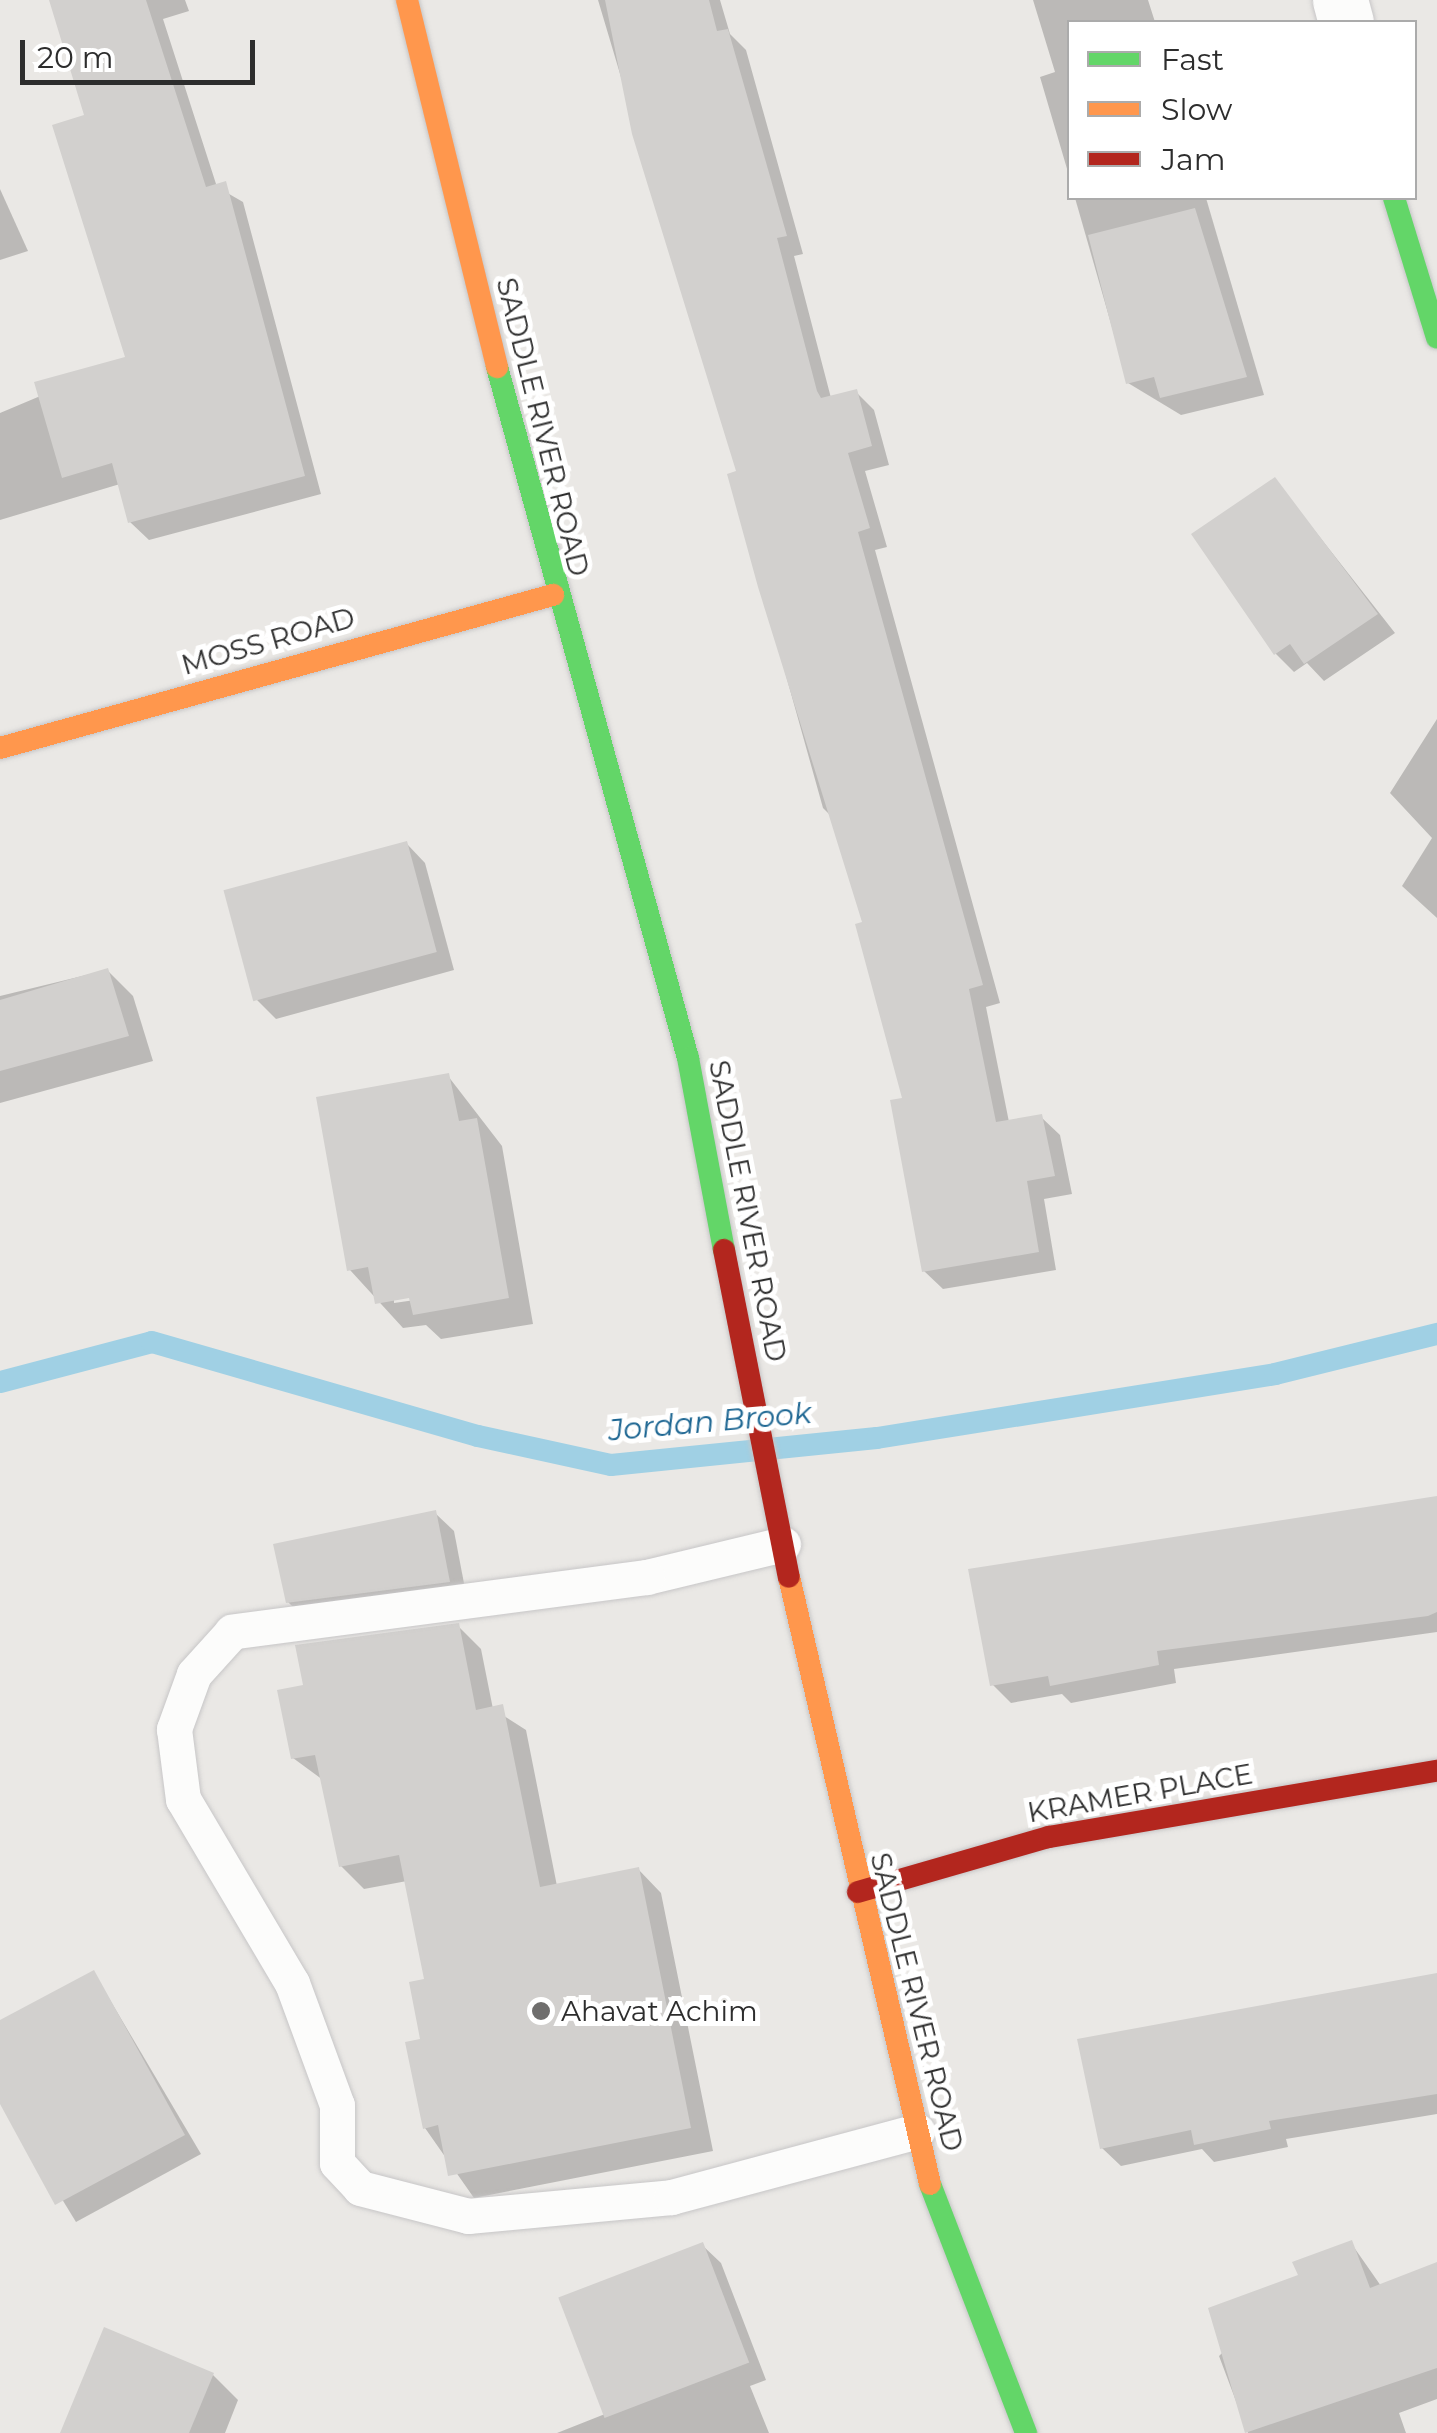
<!DOCTYPE html>
<style>
body{margin:0}
#map{position:relative;width:1437px;height:2433px;overflow:hidden;background:#eae8e5;font-family:Montserrat,sans-serif}
div>[style]{position:absolute}
.shadow>*{inset:0;background:#0003}
.stream>*{height:22px;margin:-11px;padding:0 11px;transform-origin:11px;border-radius:11px;background:#a0d0e4}
.building>*{inset:0;background:#d2d0ce;transform-origin:0 0}
.roads{filter:drop-shadow(0 0 2px #c7c6c7) drop-shadow(0 0 2px #c7c6c7)}
.lane>*{height:35px;margin:-17.5px;padding:0 17.5px;transform-origin:17.5px;border-radius:17.5px;background:#fcfcfb}
.street>*{height:55px;margin:-27.5px;padding:0 27.5px;transform-origin:27.5px;border-radius:27.5px;background:#fcfcfb}
.fast>*{height:22px;margin:-11px;padding:0 11px;transform-origin:11px;border-radius:11px;background:#63d668}
.slow>*{height:22px;margin:-11px;padding:0 11px;transform-origin:11px;border-radius:11px;background:#ff974d}
.jam>*{height:22px;margin:-11px;padding:0 11px;transform-origin:11px;border-radius:11px;background:#b3261e}
.dots>*{width:28px;height:28px;translate:-50% -50%;box-sizing:border-box;border:5px solid #fff;border-radius:50%}
span{translate:-50% -50%;white-space:nowrap;text-align:center;line-height:1.15;-webkit-text-stroke:10px #fff;paint-order:stroke}
.street-label{font-size:28px;color:#2d2d2d}
.poi-label{font-size:28px;color:#2d2d2d}
.left{translate:0 -50%;text-align:left}
.water-label{font-size:30px;color:#1d6692;font-style:italic}
.legend{position:absolute;left:1067px;top:20px;width:350px;height:180px;box-sizing:border-box;background:#fff;border:2px solid #ababab;margin:0;padding:12px 18px;list-style:none;font-size:30px;color:#2d2d2d}
.legend li{display:flex;align-items:center;gap:20px;height:50px}
.legend b{width:50px;border:2px solid #ababab}
.scale{position:absolute;left:20px;top:40px;width:235px;height:45px;box-sizing:border-box;border:5px solid #2d2d2d;border-top:0;padding-left:12px;font-size:30px;line-height:35px;white-space:nowrap;color:#2d2d2d;-webkit-text-stroke:8px #fff;paint-order:stroke}
</style>
<div id="map">
<div class="shadow">
<i style="clip-path:polygon(54px 0,185px 0,189px 11px,163px 19px,217px 187px,243px 202px,321px 494px,149px 540px,130px 522px,120px 484px,0 520px,0 413px,128px 359px,87px 116px)"></i>
<i style="clip-path:polygon(598px 0,720px 0,730px 34px,746px 50px,803px 254px,794px 256px,831px 398px,856px 392px,874px 410px,889px 465px,865px 471px,887px 547px,875px 550px,1000px 1003px,986px 1007px,1009px 1122px,1041px 1117px,1060px 1135px,1072px 1194px,1044px 1199px,1056px 1270px,943px 1289px,924px 1271px,905px 1100px,839px 824px,823px 808px,730px 475px,739px 473px)"></i>
<i style="clip-path:polygon(1033px 0,1148px 0,1155px 22px,1070px 22px,1070px 179px,1040px 77px,1055px 72px)"></i>
<i style="clip-path:polygon(0 189px,28px 251px,0 260px)"></i>
<i style="clip-path:polygon(1075px 198px,1206px 198px,1264px 395px,1181px 415px,1128px 383px)"></i>
<i style="clip-path:polygon(1275px 480px,1395px 633px,1324px 681px,1307px 663px,1294px 672px,1276px 654px)"></i>
<i style="clip-path:polygon(1437px 719px,1437px 918px,1402px 886px,1432px 838px,1390px 793px)"></i>
<i style="clip-path:polygon(407px 844px,425px 863px,454px 970px,276px 1019px,257px 1000px)"></i>
<i style="clip-path:polygon(107px 970px,133px 996px,153px 1061px,0 1103px,0 996px)"></i>
<i style="clip-path:polygon(evenodd,448px 1076px,502px 1146px,533px 1324px,441px 1339px,426px 1325px,403px 1328px,350px 1270px,448px 1076px,421px 1294px,422px 1299px,394px 1303px,394px 1298px,421px 1294px)"></i>
<i style="clip-path:polygon(1437px 1499px,1437px 1632px,1174px 1669px,1176px 1683px,1071px 1703px,1062px 1694px,1011px 1703px,993px 1685px,970px 1571px)"></i>
<i style="clip-path:polygon(435px 1513px,454px 1531px,467px 1599px,307px 1621px,288px 1602px)"></i>
<i style="clip-path:polygon(458px 1626px,481px 1649px,493px 1709px,526px 1730px,557px 1886px,638px 1869px,661px 1893px,713px 2151px,474px 2198px,425px 2128px,427px 1981px,407px 1881px,364px 1889px,341px 1866px,323px 1780px,293px 1758px,306px 1687px)"></i>
<i style="clip-path:polygon(94px 1973px,201px 2154px,76px 2222px,0 2098px,0 2023px)"></i>
<i style="clip-path:polygon(1437px 1976px,1437px 2114px,1286px 2139px,1288px 2147px,1214px 2162px,1202px 2149px,1121px 2166px,1102px 2148px)"></i>
<i style="clip-path:polygon(1351px 2243px,1381px 2286px,1437px 2269px,1437px 2399px,1399px 2413px,1406px 2433px,1248px 2433px,1219px 2356px,1301px 2277px)"></i>
<i style="clip-path:polygon(702px 2245px,721px 2263px,766px 2380px,750px 2386px,769px 2433px,557px 2433px,605px 2414px)"></i>
<i style="clip-path:polygon(213px 2375px,238px 2400px,225px 2433px,62px 2433px)"></i>
</div>
<div class="stream">
<i style="left:0;top:1382px;width:157px;rotate:-14.7deg"></i>
<i style="left:152px;top:1342px;width:339px;rotate:16.1deg"></i>
<i style="left:478px;top:1436px;width:136px;rotate:12.3deg"></i>
<i style="left:611px;top:1465px;width:267px;rotate:-5.8deg"></i>
<i style="left:877px;top:1438px;width:403px;rotate:-9.1deg"></i>
<i style="left:1275px;top:1374px;width:167px;rotate:-13.9deg"></i>
</div>
<div class="building">
<i style="clip-path:polygon(49px 0,146px 0,206px 187px,226px 181px,305px 476px,128px 523px,112px 463px,62px 478px,34px 382px,125px 357px,52px 125px,84px 115px)"></i>
<i style="clip-path:polygon(605px 0,709px 0,717px 31px,728px 29px,787px 236px,777px 238px,817px 391px,821px 398px,857px 389px,872px 446px,848px 453px,870px 528px,858px 532px,983px 985px,969px 989px,996px 1122px,1042px 1114px,1055px 1176px,1027px 1181px,1039px 1252px,922px 1272px,890px 1100px,902px 1098px,855px 924px,862px 922px,758px 587px,727px 474px,736px 471px,632px 134px)"></i>
<i style="clip-path:polygon(1195px 208px,1247px 377px,1160px 398px,1154px 377px,1126px 384px,1088px 235px)"></i>
<i style="clip-path:polygon(1275px 477px,1378px 614px,1304px 664px,1290px 644px,1274px 655px,1191px 534px)"></i>
<i style="left:407px;top:841px;width:115px;height:190px;rotate:75deg"></i>
<i style="clip-path:polygon(108px 968px,129px 1036px,0 1071px,0 1000px)"></i>
<i style="clip-path:polygon(449px 1073px,459px 1121px,477px 1118px,509px 1298px,413px 1315px,409px 1298px,375px 1304px,368px 1267px,347px 1271px,316px 1097px)"></i>
<i style="clip-path:polygon(1437px 1496px,1437px 1612px,1428px 1616px,1157px 1651px,1159px 1665px,1050px 1686px,1048px 1676px,990px 1686px,968px 1569px)"></i>
<i style="clip-path:polygon(436px 1510px,450px 1582px,286px 1603px,273px 1544px)"></i>
<i style="clip-path:polygon(459px 1623px,476px 1710px,503px 1704px,540px 1887px,639px 1867px,691px 2128px,448px 2176px,438px 2125px,423px 2129px,405px 2042px,420px 2039px,409px 1982px,424px 1979px,399px 1855px,339px 1867px,315px 1755px,291px 1759px,277px 1690px,303px 1685px,295px 1645px)"></i>
<i style="clip-path:polygon(94px 1970px,185px 2135px,55px 2205px,0 2104px,0 2020px)"></i>
<i style="clip-path:polygon(1437px 1973px,1437px 2094px,1269px 2121px,1271px 2129px,1194px 2145px,1191px 2130px,1100px 2149px,1077px 2039px)"></i>
<i style="clip-path:polygon(1352px 2240px,1370px 2288px,1437px 2262px,1437px 2368px,1245px 2433px,1208px 2308px,1298px 2275px,1292px 2262px)"></i>
<i style="left:703px;top:2242px;width:129px;height:155px;rotate:69deg"></i>
<i style="clip-path:polygon(104px 2327px,214px 2373px,189px 2433px,60px 2433px)"></i>
</div>
<div class="roads">
<div class="lane">
<i style="left:783px;top:1544px;width:140px;rotate:166.4deg"></i>
<i style="left:647px;top:1577px;width:419px;rotate:172.5deg"></i>
<i style="left:232px;top:1632px;width:57px;rotate:132.1deg"></i>
<i style="left:194px;top:1674px;width:59px;rotate:110deg"></i>
<i style="left:174px;top:1729px;width:71px;rotate:82.7deg"></i>
<i style="left:183px;top:1799px;width:214px;rotate:59.4deg"></i>
<i style="left:292px;top:1983px;width:130px;rotate:69.8deg"></i>
<i style="left:337px;top:2105px;width:58px;rotate:90deg"></i>
<i style="left:337px;top:2163px;width:34px;rotate:47deg"></i>
<i style="left:360px;top:2188px;width:112px;rotate:14.5deg"></i>
<i style="left:468px;top:2216px;width:204px;rotate:-5.3deg"></i>
<i style="left:671px;top:2197px;width:255px;rotate:-15deg"></i>
</div>
<div class="street">
<i style="left:1340px;top:0;width:23px;rotate:75deg"></i>
</div>
<div class="fast">
<i style="left:1394px;top:198px;width:146px;rotate:72.9deg"></i>
<i style="left:497px;top:367px;width:717px;rotate:74.55deg"></i>
<i style="left:688px;top:1058px;width:195px;rotate:79.4deg"></i>
<i style="left:930px;top:2184px;width:267px;rotate:68.9deg"></i>
</div>
<div class="slow">
<i style="left:407px;top:0;width:378px;rotate:76.2deg"></i>
<i style="left:0;top:748px;width:574px;rotate:-15.47deg"></i>
<i style="left:789px;top:1577px;width:623px;rotate:76.92deg"></i>
</div>
<div class="jam">
<i style="left:724px;top:1250px;width:333px;rotate:78.8deg"></i>
<i style="left:858px;top:1892px;width:199px;rotate:-16.1deg"></i>
<i style="left:1049px;top:1837px;width:394px;rotate:-9.7deg"></i>
</div>
</div>
<div class="dots">
<i style="left:541px;top:2011px;background:#6f6e6d"></i>
</div>
<div class="street-label">
<span style="left:543px;top:427px;rotate:76deg">SADDLE RIVER ROAD</span>
<span style="left:268px;top:641px;rotate:-16deg">MOSS ROAD</span>
<span style="left:748px;top:1211px;rotate:79deg">SADDLE RIVER ROAD</span>
<span style="left:1140px;top:1793px;rotate:-10deg">KRAMER PLACE</span>
<span style="left:917px;top:2002px;rotate:76deg">SADDLE RIVER ROAD</span>
</div>
<div class="poi-label">
<span class="left" style="left:561px;top:2011px">Ahavat Achim</span>
</div>
<div class="water-label">
<span style="left:710px;top:1422px;rotate:-5deg">Jordan Brook</span>
</div>
<ul class="legend">
<li><b style="height:12px;background:#63d668"></b>Fast</li>
<li><b style="height:12px;background:#ff974d"></b>Slow</li>
<li><b style="height:12px;background:#b3261e"></b>Jam</li>
</ul>
<div class="scale">20 m</div>
</div>
